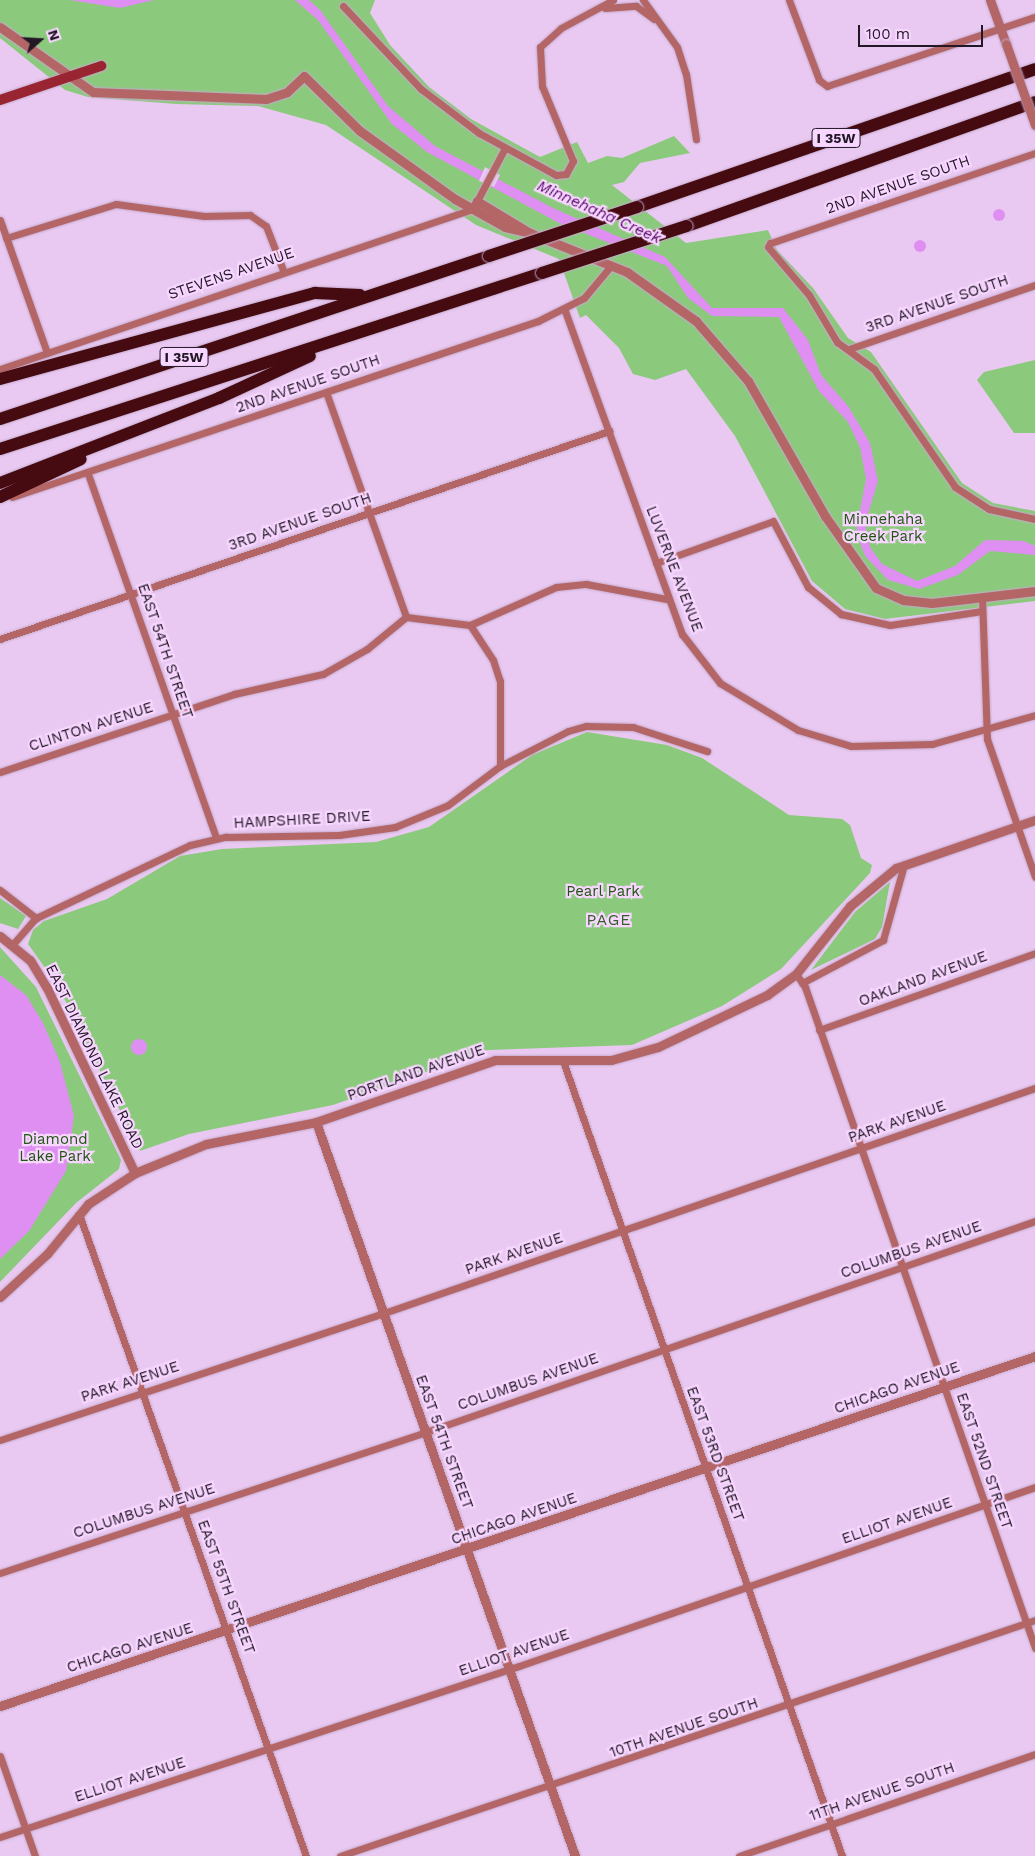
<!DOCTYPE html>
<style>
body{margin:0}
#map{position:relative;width:1035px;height:1856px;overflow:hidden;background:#e9c9f1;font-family:"Work Sans",sans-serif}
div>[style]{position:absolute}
.green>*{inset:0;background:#8bca7c}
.water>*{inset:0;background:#df8ef2}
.round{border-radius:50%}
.pier>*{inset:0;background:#e9c9f1}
.roads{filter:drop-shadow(0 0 1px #c5a9cc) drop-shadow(0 0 1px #c5a9cc)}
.minor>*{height:7px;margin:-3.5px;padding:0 3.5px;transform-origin:3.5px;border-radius:3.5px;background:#b46667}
.tertiary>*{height:9px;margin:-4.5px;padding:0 4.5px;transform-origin:4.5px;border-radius:4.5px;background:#b46667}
.secondary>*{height:10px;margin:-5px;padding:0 5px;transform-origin:5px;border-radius:5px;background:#992532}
.motorway>*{height:12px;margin:-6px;padding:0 6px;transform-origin:6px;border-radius:6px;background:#460a11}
.bridges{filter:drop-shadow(0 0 1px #c5a9cc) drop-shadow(0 0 1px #c5a9cc)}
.tertiary-bridge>*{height:9px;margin:-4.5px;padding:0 4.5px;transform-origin:4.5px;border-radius:4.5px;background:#b46667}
.motorway-bridge>*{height:12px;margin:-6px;padding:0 6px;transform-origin:6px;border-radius:6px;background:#460a11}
span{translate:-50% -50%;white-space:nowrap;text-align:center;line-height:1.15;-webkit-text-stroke:4.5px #f7d6ff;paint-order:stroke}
.shield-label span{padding:1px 4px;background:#f7d6ff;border:1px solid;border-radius:4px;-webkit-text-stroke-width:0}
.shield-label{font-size:14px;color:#221725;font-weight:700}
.street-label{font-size:15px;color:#221725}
.park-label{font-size:15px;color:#1f550f}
.water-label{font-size:16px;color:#590b69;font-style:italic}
.neighbourhood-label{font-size:16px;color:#326027;letter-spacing:1px}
.north{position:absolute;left:15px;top:15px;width:50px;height:50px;-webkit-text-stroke:4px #f7d6ff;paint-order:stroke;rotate:71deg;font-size:14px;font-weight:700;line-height:20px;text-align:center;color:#221725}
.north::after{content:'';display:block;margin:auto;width:18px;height:22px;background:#221725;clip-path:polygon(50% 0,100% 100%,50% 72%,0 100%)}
.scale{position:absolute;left:858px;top:25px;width:125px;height:22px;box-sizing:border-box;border:2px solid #221725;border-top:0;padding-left:6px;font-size:15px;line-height:18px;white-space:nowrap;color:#221725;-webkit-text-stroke:4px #f7d6ff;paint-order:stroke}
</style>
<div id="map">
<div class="green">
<i style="clip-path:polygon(0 0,375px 0,370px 13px,390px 45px,429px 87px,471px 119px,540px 157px,577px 142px,588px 163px,607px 156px,622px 158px,674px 136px,690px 153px,640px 163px,624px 182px,612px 185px,686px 243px,768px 230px,777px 250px,813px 288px,848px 338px,871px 352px,962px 483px,993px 503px,1035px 511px,1035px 601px,885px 619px,845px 609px,812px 581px,735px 436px,686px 369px,655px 380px,633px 374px,619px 348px,586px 315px,580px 318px,559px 259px,476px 225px,326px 125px,258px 106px,176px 104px,88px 97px,65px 90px,0 38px)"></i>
<i style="clip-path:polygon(1035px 360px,1035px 433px,1014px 433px,977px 380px,984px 372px)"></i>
<i style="clip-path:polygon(587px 732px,667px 745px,702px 758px,789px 815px,842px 819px,850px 825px,861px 858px,872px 865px,870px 873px,781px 969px,722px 1006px,632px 1045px,488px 1050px,333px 1105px,189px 1134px,140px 1151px,58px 986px,28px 944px,33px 930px,44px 921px,107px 899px,180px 856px,222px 849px,376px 842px,429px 827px,532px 755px)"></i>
<i style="clip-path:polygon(890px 882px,882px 927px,875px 939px,811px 970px,855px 912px)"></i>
<i style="clip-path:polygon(0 898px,26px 916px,18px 929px,0 923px)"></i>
<i style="clip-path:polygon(0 947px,36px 987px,121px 1160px,119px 1169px,76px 1203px,0 1282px)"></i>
</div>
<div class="water">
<i style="clip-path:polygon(70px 0,154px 0,120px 8px)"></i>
<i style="clip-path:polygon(295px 0,309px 0,321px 11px,388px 106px,435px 146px,553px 208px,665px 257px,712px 308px,783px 308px,808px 340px,821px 375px,848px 406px,870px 443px,878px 481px,865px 524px,870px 547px,882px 564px,917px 581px,955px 566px,985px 540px,1024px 541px,1035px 546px,1035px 555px,990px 551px,958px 575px,919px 589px,888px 580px,865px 556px,856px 532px,866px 479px,860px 447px,848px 422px,819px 391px,779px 317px,712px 316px,688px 298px,667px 266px,559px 223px,427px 152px,392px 124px,318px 20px)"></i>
<i class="round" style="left:993px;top:209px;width:12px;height:12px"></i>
<i class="round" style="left:914px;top:240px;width:12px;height:12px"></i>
<i style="clip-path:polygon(0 975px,26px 995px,43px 1023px,60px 1062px,74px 1116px,66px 1171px,29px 1231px,0 1259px)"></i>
<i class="round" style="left:131px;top:1039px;width:16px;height:16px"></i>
</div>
<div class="pier">
<i style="clip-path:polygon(485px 167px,500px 175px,494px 187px,479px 181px)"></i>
</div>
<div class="roads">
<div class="minor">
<i style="left:643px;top:0;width:58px;rotate:54.1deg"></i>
<i style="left:677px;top:47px;width:28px;rotate:72deg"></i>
<i style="left:686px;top:74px;width:66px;rotate:81.3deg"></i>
<i style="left:789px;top:0;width:85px;rotate:69.4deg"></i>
<i style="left:819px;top:80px;width:10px;rotate:37deg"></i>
<i style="left:827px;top:86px;width:219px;rotate:-18.4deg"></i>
<i style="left:343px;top:6px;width:114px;rotate:46.8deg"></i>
<i style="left:421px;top:89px;width:73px;rotate:37.2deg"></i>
<i style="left:479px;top:133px;width:88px;rotate:28.6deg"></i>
<i style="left:556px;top:175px;width:10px;rotate:-6deg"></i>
<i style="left:566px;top:174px;width:15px;rotate:-62deg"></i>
<i style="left:573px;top:161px;width:81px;rotate:-112.5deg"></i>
<i style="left:542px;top:86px;width:39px;rotate:-93deg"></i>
<i style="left:540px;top:47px;width:28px;rotate:-42deg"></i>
<i style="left:561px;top:28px;width:59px;rotate:-28.3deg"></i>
<i style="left:605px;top:8px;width:31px;rotate:-4deg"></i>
<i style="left:636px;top:6px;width:22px;rotate:36deg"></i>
<i style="left:1035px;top:153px;width:280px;rotate:161.2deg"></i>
<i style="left:770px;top:243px;width:4px;rotate:117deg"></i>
<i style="left:768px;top:247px;width:63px;rotate:49.5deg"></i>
<i style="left:809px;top:295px;width:55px;rotate:59.2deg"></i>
<i style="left:837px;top:342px;width:46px;rotate:36.1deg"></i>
<i style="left:874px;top:369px;width:143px;rotate:55.5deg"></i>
<i style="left:955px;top:487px;width:40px;rotate:32.9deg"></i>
<i style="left:989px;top:509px;width:47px;rotate:12.3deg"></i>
<i style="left:477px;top:201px;width:60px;rotate:-62.2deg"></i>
<i style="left:0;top:220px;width:141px;rotate:70.5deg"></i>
<i style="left:6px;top:238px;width:115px;rotate:-17.2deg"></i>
<i style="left:116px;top:204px;width:89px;rotate:7.8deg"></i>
<i style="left:204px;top:216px;width:46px;rotate:-1.2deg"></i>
<i style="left:250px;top:215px;width:19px;rotate:35deg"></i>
<i style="left:266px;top:226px;width:47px;rotate:68.9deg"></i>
<i style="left:565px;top:311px;width:344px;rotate:70.1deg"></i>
<i style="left:682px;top:634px;width:62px;rotate:52.2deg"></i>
<i style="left:720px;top:683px;width:91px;rotate:31.1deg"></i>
<i style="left:798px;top:730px;width:55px;rotate:16.8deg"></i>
<i style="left:851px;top:746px;width:81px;rotate:-1.4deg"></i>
<i style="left:932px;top:744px;width:107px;rotate:-15.7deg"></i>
<i style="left:849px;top:349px;width:197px;rotate:-19deg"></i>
<i style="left:0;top:369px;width:499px;rotate:-18.7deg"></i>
<i style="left:326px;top:392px;width:239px;rotate:70.4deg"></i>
<i style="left:88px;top:474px;width:386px;rotate:70.6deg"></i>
<i style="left:12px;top:497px;width:555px;rotate:-18.5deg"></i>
<i style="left:538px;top:321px;width:51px;rotate:-26.6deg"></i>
<i style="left:584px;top:298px;width:40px;rotate:-50deg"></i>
<i style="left:656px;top:563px;width:124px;rotate:-19.7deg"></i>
<i style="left:773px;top:521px;width:75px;rotate:62.1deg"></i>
<i style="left:808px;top:587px;width:43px;rotate:39.3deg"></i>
<i style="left:841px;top:614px;width:50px;rotate:12.7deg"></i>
<i style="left:890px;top:625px;width:93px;rotate:-8.7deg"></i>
<i style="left:982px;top:597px;width:142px;rotate:88deg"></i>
<i style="left:987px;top:739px;width:146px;rotate:70.8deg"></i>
<i style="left:470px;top:625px;width:42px;rotate:56.7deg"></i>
<i style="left:493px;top:660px;width:22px;rotate:72deg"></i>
<i style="left:500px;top:681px;width:85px;rotate:90deg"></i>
<i style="left:0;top:639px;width:644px;rotate:-18.86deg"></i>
<i style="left:0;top:772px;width:247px;rotate:-18.4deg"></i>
<i style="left:234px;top:694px;width:91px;rotate:-12.7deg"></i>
<i style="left:323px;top:674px;width:51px;rotate:-29.6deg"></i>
<i style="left:367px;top:649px;width:50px;rotate:-39.4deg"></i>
<i style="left:406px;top:617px;width:64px;rotate:7.1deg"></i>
<i style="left:470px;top:625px;width:94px;rotate:-23.8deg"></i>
<i style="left:556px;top:587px;width:30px;rotate:-6deg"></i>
<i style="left:586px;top:584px;width:82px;rotate:10.5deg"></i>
<i style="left:0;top:890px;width:46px;rotate:37.9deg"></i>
<i style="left:13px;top:944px;width:35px;rotate:-49deg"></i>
<i style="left:36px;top:918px;width:170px;rotate:-25.4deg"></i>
<i style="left:190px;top:845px;width:37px;rotate:-13deg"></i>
<i style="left:226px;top:837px;width:113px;rotate:-1deg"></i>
<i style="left:339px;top:835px;width:57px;rotate:-8.1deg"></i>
<i style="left:395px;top:827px;width:57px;rotate:-22.5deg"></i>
<i style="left:448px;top:805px;width:65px;rotate:-36.9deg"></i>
<i style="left:500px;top:766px;width:76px;rotate:-27.2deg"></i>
<i style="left:568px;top:731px;width:19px;rotate:-16deg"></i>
<i style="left:586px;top:726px;width:47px;rotate:1.2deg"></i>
<i style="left:633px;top:727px;width:78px;rotate:18deg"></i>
<i style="left:796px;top:974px;width:16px;rotate:55deg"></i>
<i style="left:805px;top:987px;width:700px;rotate:70.81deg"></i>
<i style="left:802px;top:983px;width:92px;rotate:-28deg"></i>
<i style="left:883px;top:940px;width:78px;rotate:-74.4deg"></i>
<i style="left:819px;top:1030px;width:229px;rotate:-19.6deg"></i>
<i style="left:563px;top:1061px;width:843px;rotate:70.66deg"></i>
<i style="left:79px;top:1214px;width:681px;rotate:70.53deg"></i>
<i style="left:0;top:1440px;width:404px;rotate:-18.3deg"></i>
<i style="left:384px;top:1313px;width:689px;rotate:-19.07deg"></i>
<i style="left:0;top:1573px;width:449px;rotate:-18.3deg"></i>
<i style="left:426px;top:1432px;width:645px;rotate:-19.11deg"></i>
<i style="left:0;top:1756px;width:106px;rotate:70.7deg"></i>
<i style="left:0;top:1837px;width:546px;rotate:-18.24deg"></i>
<i style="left:519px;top:1666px;width:546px;rotate:-19.13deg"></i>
<i style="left:340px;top:1856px;width:734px;rotate:-18.76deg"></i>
<i style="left:739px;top:1856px;width:313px;rotate:-19deg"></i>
</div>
<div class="tertiary">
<i style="left:990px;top:0;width:47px;rotate:70deg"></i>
<i style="left:0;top:27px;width:113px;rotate:35deg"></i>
<i style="left:93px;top:92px;width:173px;rotate:2.3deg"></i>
<i style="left:266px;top:99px;width:22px;rotate:-18deg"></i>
<i style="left:287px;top:92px;width:23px;rotate:-43deg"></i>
<i style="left:304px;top:76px;width:78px;rotate:44.5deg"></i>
<i style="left:360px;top:131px;width:117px;rotate:35.6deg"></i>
<i style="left:455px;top:199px;width:57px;rotate:29.2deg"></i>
<i style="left:505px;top:227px;width:26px;rotate:13deg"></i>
<i style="left:473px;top:209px;width:9px;rotate:-63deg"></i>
<i style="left:477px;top:201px;width:62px;rotate:31.1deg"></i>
<i style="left:530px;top:233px;width:105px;rotate:21.9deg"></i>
<i style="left:627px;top:272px;width:85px;rotate:35.4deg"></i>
<i style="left:696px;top:321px;width:79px;rotate:49.1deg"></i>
<i style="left:748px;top:381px;width:155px;rotate:60.3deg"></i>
<i style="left:825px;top:516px;width:88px;rotate:54.7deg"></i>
<i style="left:876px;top:588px;width:30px;rotate:24deg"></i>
<i style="left:903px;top:600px;width:29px;rotate:6deg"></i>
<i style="left:932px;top:603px;width:104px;rotate:-6.6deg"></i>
<i style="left:0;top:936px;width:38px;rotate:39deg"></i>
<i style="left:30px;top:960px;width:33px;rotate:59deg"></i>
<i style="left:47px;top:988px;width:205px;rotate:64.6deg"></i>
<i style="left:316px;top:1122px;width:778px;rotate:70.56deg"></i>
<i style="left:0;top:1297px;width:64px;rotate:-42.5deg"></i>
<i style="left:47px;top:1254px;width:65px;rotate:-50.6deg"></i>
<i style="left:88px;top:1204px;width:56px;rotate:-33.4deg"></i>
<i style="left:135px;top:1173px;width:77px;rotate:-22.2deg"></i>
<i style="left:206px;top:1144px;width:112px;rotate:-11.3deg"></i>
<i style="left:316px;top:1122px;width:189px;rotate:-19.1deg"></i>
<i style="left:495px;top:1060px;width:116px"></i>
<i style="left:611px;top:1060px;width:49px;rotate:-15.5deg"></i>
<i style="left:658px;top:1047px;width:121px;rotate:-25.5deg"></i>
<i style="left:767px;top:995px;width:36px;rotate:-36deg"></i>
<i style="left:796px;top:974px;width:87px;rotate:-51.5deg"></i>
<i style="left:850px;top:906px;width:60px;rotate:-39.6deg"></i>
<i style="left:896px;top:868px;width:147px;rotate:-19.1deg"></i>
<i style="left:0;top:1706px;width:1093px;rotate:-18.68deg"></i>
</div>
<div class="secondary">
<i style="left:0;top:100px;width:107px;rotate:-18.6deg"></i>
</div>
<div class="motorway">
<i style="left:637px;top:207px;width:421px;rotate:-19.1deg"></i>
<i style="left:687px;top:226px;width:369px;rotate:-19.6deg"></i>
<i style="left:0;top:379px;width:327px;rotate:-15.3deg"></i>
<i style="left:315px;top:293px;width:45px;rotate:2.5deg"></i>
<i style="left:0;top:419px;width:515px;rotate:-18.43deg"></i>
<i style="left:0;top:449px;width:570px;rotate:-17.99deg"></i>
<i style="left:0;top:483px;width:235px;rotate:-21.2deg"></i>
<i style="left:219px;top:398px;width:100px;rotate:-24.8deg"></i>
<i style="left:0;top:497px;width:89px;rotate:-25.1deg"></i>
</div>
</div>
<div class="bridges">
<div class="tertiary-bridge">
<i style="left:1006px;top:44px;width:86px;rotate:70.3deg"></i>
</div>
<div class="motorway-bridge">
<i style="left:489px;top:256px;width:156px;rotate:-18.3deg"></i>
<i style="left:542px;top:273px;width:152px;rotate:-18deg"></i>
</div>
</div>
<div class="shield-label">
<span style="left:836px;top:138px">I 35W</span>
<span style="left:184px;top:357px">I 35W</span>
</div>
<div class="street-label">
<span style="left:898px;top:185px;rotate:-19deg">2ND AVENUE SOUTH</span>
<span style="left:231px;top:274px;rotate:-19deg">STEVENS AVENUE</span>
<span style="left:937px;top:304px;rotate:-19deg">3RD AVENUE SOUTH</span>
<span style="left:308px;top:384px;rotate:-19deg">2ND AVENUE SOUTH</span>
<span style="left:300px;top:522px;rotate:-19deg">3RD AVENUE SOUTH</span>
<span style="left:674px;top:569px;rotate:69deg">LUVERNE AVENUE</span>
<span style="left:165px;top:651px;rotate:71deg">EAST 54TH STREET</span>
<span style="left:91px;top:727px;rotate:-18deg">CLINTON AVENUE</span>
<span style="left:302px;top:820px;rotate:-3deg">HAMPSHIRE DRIVE</span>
<span style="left:923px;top:979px;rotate:-20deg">OAKLAND AVENUE</span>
<span style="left:94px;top:1057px;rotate:64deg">EAST DIAMOND LAKE ROAD</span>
<span style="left:416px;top:1073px;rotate:-19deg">PORTLAND AVENUE</span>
<span style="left:897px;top:1122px;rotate:-19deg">PARK AVENUE</span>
<span style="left:911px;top:1250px;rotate:-19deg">COLUMBUS AVENUE</span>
<span style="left:514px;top:1254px;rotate:-19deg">PARK AVENUE</span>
<span style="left:130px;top:1382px;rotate:-18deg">PARK AVENUE</span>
<span style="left:528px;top:1382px;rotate:-19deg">COLUMBUS AVENUE</span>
<span style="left:897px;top:1388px;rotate:-19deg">CHICAGO AVENUE</span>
<span style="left:444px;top:1442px;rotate:70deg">EAST 54TH STREET</span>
<span style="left:715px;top:1454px;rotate:70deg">EAST 53RD STREET</span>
<span style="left:984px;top:1461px;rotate:71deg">EAST 52ND STREET</span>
<span style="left:144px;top:1511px;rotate:-18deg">COLUMBUS AVENUE</span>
<span style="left:514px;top:1519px;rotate:-19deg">CHICAGO AVENUE</span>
<span style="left:897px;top:1521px;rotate:-19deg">ELLIOT AVENUE</span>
<span style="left:226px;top:1587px;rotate:70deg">EAST 55TH STREET</span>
<span style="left:130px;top:1648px;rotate:-18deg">CHICAGO AVENUE</span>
<span style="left:514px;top:1653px;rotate:-19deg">ELLIOT AVENUE</span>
<span style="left:684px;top:1728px;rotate:-19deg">10TH AVENUE SOUTH</span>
<span style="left:130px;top:1780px;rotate:-18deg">ELLIOT AVENUE</span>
<span style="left:882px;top:1792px;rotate:-19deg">11TH AVENUE SOUTH</span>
</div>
<div class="park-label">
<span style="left:883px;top:528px">Minnehaha<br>Creek Park</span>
<span style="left:603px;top:892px">Pearl Park</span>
<span style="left:55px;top:1148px">Diamond<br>Lake Park</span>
</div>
<div class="water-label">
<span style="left:599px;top:212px;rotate:24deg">Minnehaha Creek</span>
</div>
<div class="neighbourhood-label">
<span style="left:609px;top:920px">PAGE</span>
</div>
<div class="north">N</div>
<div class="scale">100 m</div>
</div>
